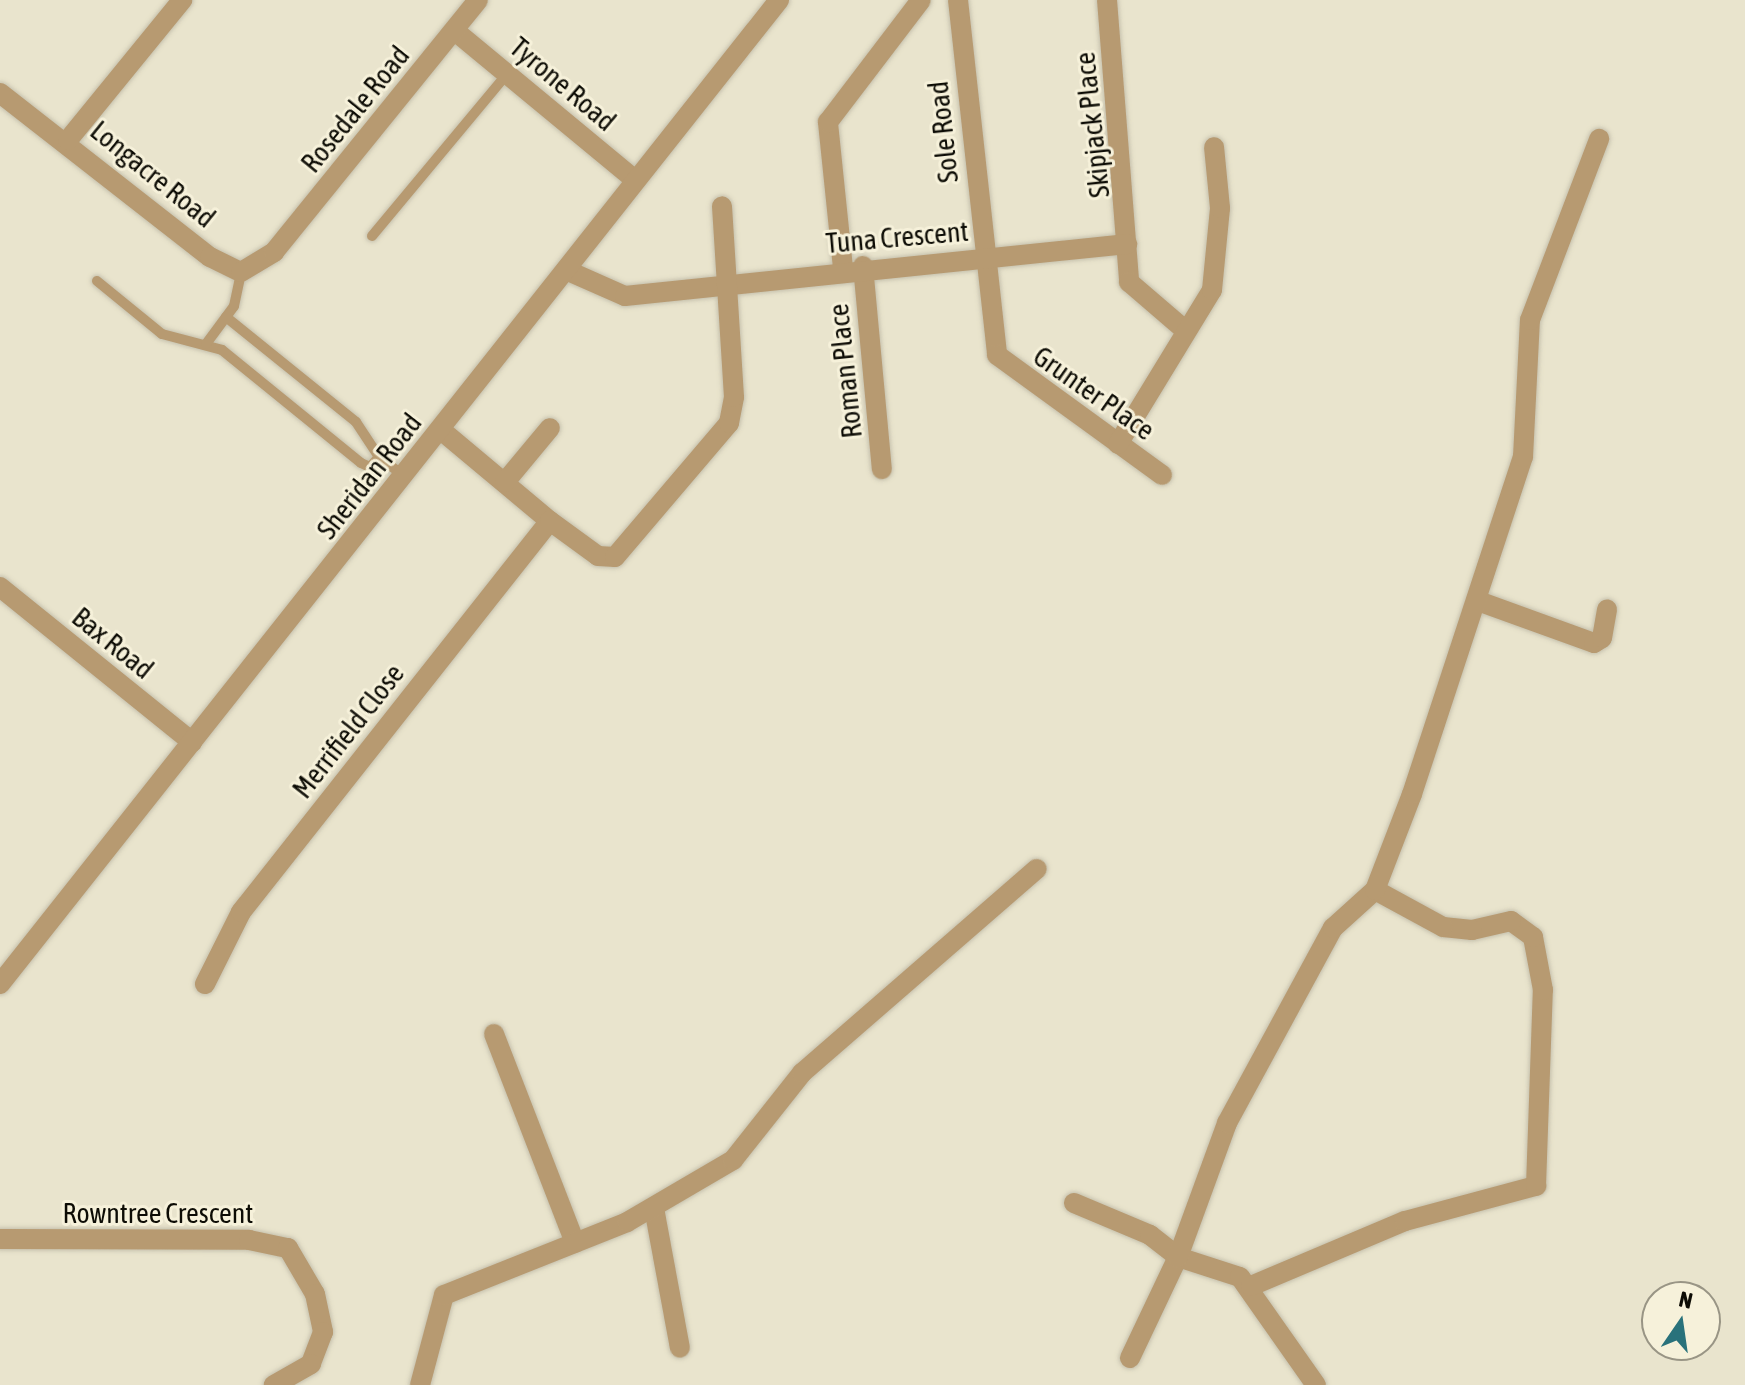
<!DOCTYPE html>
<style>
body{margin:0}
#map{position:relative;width:1745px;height:1385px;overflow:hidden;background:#e9e4cd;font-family:"Asap Condensed",sans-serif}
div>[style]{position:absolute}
.roads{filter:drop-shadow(0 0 2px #c6c1ad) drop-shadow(0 0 2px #c6c1ad)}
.lane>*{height:10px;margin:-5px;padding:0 5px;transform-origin:5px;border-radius:5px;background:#b79a71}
.street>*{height:20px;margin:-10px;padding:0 10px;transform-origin:10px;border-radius:10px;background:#b79a71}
span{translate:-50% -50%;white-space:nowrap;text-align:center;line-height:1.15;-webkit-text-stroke:6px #f6f1da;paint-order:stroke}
.street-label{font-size:28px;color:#0d0c05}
.north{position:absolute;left:1641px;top:1281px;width:80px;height:80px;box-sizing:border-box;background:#f6f1da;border:2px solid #999585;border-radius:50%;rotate:13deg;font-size:22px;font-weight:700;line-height:32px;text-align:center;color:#0d0c05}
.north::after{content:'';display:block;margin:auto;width:28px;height:36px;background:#29727b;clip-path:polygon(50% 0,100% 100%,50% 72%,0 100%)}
</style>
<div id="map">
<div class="roads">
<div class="lane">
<i style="left:372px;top:236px;width:211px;rotate:-50.2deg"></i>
<i style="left:97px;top:281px;width:84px;rotate:39.2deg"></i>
<i style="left:162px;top:334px;width:62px;rotate:14.9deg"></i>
<i style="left:222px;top:350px;width:179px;rotate:39.1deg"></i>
<i style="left:361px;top:463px;width:10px;rotate:24deg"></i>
<i style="left:370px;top:467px;width:13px;rotate:-48deg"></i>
<i style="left:226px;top:317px;width:167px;rotate:38.9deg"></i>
<i style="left:356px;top:422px;width:42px;rotate:56.7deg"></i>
<i style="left:379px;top:457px;width:31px;rotate:37deg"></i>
<i style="left:206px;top:344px;width:47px;rotate:-53.6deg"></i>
<i style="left:234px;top:306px;width:35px;rotate:-78deg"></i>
</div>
<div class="street">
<i style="left:958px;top:0;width:357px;rotate:83.7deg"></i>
<i style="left:997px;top:355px;width:204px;rotate:36deg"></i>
<i style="left:1107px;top:0;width:283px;rotate:85.5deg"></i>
<i style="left:1129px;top:282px;width:75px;rotate:40.7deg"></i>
<i style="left:455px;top:31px;width:234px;rotate:39.6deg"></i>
<i style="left:0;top:93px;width:266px;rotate:38deg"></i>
<i style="left:210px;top:257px;width:34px;rotate:26deg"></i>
<i style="left:241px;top:272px;width:39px;rotate:-31deg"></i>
<i style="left:274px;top:252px;width:324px;rotate:-51deg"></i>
<i style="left:68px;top:140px;width:181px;rotate:-50.8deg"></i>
<i style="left:863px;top:266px;width:204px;rotate:84.7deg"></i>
<i style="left:843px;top:268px;width:147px;rotate:-95.9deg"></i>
<i style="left:828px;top:122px;width:153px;rotate:-52.7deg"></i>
<i style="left:566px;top:270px;width:64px;rotate:23.8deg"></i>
<i style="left:625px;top:296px;width:505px;rotate:-5.91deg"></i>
<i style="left:441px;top:430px;width:142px;rotate:39.9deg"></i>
<i style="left:1118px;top:444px;width:180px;rotate:-58.6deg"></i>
<i style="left:1212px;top:290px;width:82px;rotate:-84.4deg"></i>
<i style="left:1220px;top:208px;width:61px;rotate:-95.6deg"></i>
<i style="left:505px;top:482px;width:70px;rotate:-50.2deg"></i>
<i style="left:0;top:587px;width:247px;rotate:38.9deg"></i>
<i style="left:1478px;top:601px;width:123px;rotate:19.9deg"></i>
<i style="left:1594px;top:643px;width:9px;rotate:-32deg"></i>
<i style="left:1602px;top:638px;width:29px;rotate:-80deg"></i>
<i style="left:0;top:984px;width:1255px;rotate:-51.63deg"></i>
<i style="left:205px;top:984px;width:80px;rotate:-63.4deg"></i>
<i style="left:241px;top:912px;width:498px;rotate:-51.7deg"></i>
<i style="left:550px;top:521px;width:59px;rotate:36.1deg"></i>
<i style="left:598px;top:556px;width:17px;rotate:3deg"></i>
<i style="left:615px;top:557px;width:176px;rotate:-49.6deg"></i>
<i style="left:729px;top:423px;width:26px;rotate:-79deg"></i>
<i style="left:734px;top:397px;width:191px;rotate:-93.6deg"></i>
<i style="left:494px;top:1034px;width:224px;rotate:68.8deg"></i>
<i style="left:1074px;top:1203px;width:82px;rotate:22.8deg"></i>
<i style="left:1150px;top:1235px;width:36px;rotate:38deg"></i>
<i style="left:1178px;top:1257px;width:65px;rotate:17.9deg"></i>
<i style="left:1240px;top:1277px;width:132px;rotate:54.9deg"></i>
<i style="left:654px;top:1208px;width:142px;rotate:79.5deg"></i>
<i style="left:0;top:1239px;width:249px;rotate:0.2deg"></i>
<i style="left:249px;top:1240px;width:40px;rotate:12deg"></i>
<i style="left:288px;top:1248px;width:53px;rotate:59.6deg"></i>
<i style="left:315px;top:1294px;width:39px;rotate:78deg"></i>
<i style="left:323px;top:1332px;width:34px;rotate:111deg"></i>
<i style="left:311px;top:1364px;width:43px;rotate:150.4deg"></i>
<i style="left:1251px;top:1286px;width:167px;rotate:-22.9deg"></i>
<i style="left:1405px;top:1221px;width:136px;rotate:-15deg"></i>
<i style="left:1536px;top:1186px;width:196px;rotate:-88deg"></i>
<i style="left:1543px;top:990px;width:54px;rotate:-100.7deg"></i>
<i style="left:1533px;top:937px;width:27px;rotate:-144deg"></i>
<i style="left:1511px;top:921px;width:40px;rotate:167deg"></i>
<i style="left:1472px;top:930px;width:29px;rotate:-174deg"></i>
<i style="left:1443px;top:927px;width:77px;rotate:-151.4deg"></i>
<i style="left:1130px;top:1358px;width:112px;rotate:-64.6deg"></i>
<i style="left:1178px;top:1257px;width:143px;rotate:-69.9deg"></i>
<i style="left:1227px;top:1123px;width:222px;rotate:-61.5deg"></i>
<i style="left:1333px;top:928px;width:57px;rotate:-42.1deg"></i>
<i style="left:1375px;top:890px;width:103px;rotate:-68.9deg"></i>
<i style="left:1412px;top:794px;width:355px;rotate:-71.8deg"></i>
<i style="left:1523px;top:457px;width:137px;rotate:-87.1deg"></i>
<i style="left:1530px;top:320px;width:194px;rotate:-69.1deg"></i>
<i style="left:420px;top:1385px;width:93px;rotate:-75.1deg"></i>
<i style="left:444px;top:1295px;width:197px;rotate:-21.7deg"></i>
<i style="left:627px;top:1222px;width:123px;rotate:-30.3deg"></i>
<i style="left:733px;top:1160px;width:111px;rotate:-51.6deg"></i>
<i style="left:802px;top:1073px;width:311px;rotate:-41deg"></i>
</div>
</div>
<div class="street-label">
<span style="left:563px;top:84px;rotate:40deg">Tyrone Road</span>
<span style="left:355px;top:109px;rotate:-51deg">Rosedale Road</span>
<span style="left:1092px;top:125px;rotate:-96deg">Skipjack Place</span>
<span style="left:943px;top:132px;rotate:-96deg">Sole Road</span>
<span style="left:153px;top:174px;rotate:39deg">Longacre Road</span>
<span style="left:897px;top:237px;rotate:-5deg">Tuna Crescent</span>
<span style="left:845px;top:371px;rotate:-96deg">Roman Place</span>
<span style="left:1094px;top:393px;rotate:35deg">Grunter Place</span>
<span style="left:369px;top:476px;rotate:-52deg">Sheridan Road</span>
<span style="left:113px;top:643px;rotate:39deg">Bax Road</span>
<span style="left:348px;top:731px;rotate:-52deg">Merrifield Close</span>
<span style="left:158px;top:1213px">Rowntree Crescent</span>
</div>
<div class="north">N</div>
</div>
